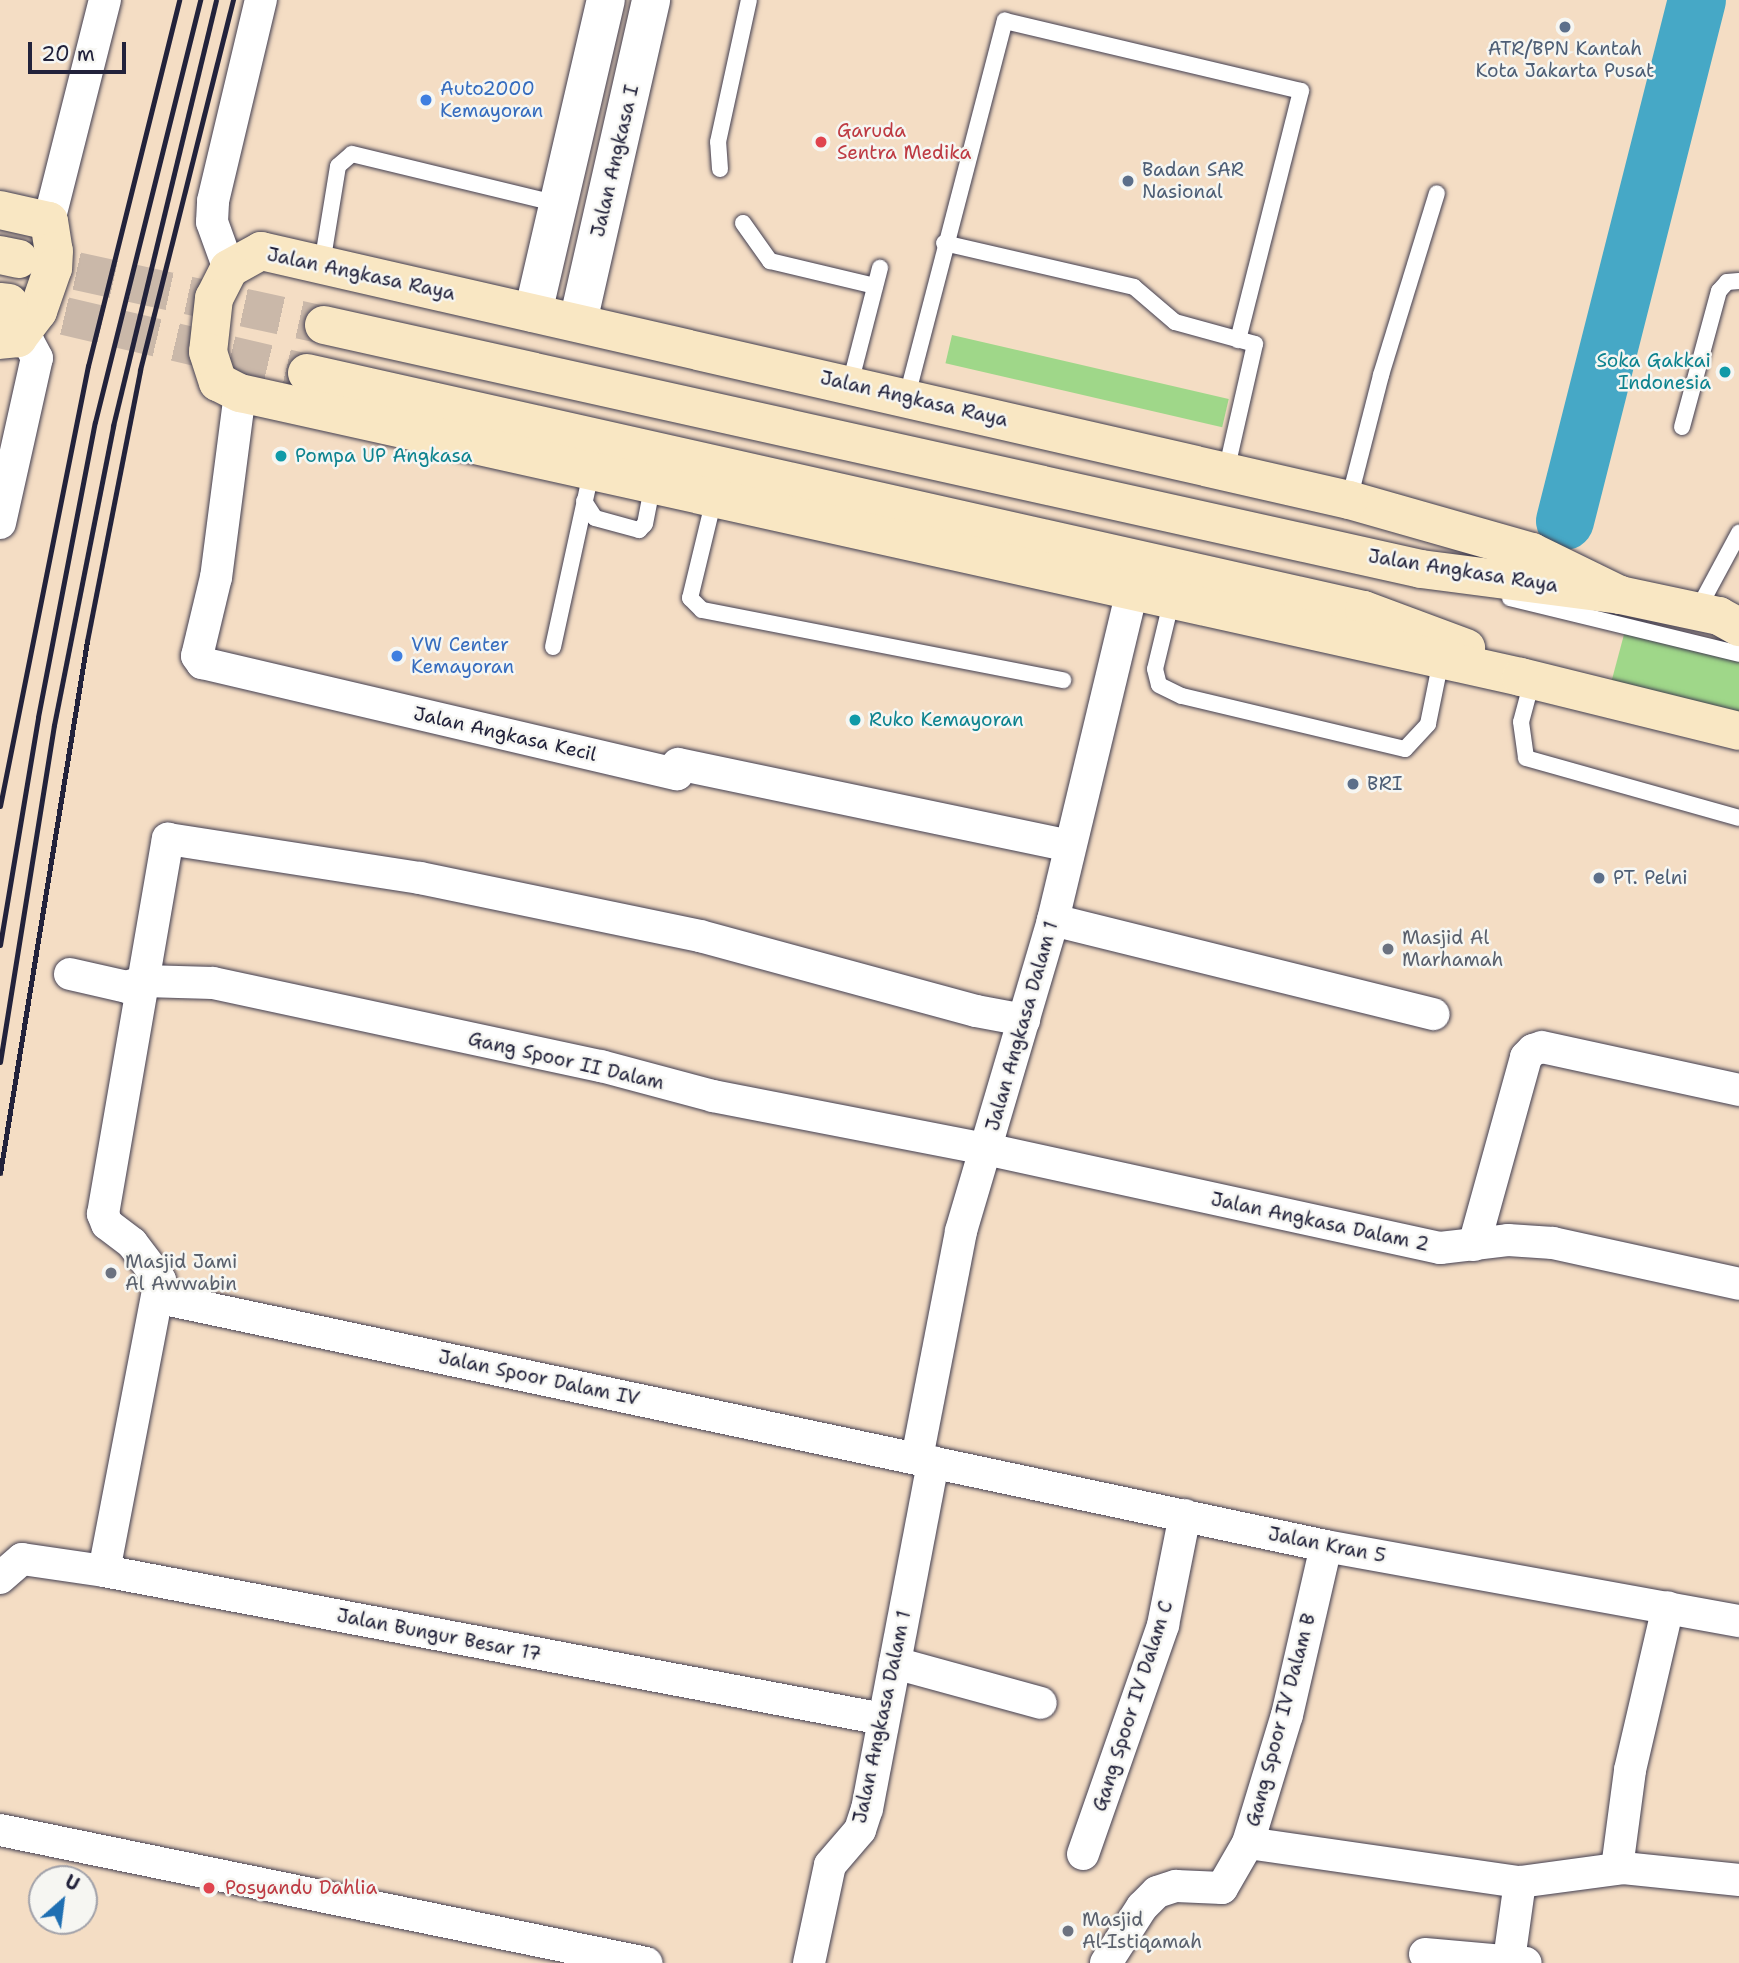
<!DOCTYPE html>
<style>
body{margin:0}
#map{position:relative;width:1739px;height:1963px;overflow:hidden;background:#f4ddc4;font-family:"Shantell Sans",sans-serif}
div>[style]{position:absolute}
.green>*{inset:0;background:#9fd789;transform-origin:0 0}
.river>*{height:58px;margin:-29px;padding:0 29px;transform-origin:29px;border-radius:29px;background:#46a8c6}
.secondary-tunnel>*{height:38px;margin-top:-19px;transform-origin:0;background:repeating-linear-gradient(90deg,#cab8a9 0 38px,transparent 0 57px)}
.roads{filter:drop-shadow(0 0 2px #423e50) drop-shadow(0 0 2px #423e50)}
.service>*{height:16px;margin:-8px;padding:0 8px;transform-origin:8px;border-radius:8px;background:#fff}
.minor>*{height:32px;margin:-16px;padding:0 16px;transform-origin:16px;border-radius:16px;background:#fff}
.tertiary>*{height:38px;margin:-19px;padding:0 19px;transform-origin:19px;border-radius:19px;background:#fff}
.secondary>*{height:38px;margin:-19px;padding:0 19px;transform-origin:19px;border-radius:19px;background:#f9e7c3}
.rail>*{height:5px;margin:-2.5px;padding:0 2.5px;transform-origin:2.5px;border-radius:2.5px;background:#22223b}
.dots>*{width:19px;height:19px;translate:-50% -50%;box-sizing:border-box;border:4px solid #f6f6f2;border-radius:50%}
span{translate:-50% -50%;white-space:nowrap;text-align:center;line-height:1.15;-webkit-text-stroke:5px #f6f6f2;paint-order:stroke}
.service-label{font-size:19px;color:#4e5e75}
.left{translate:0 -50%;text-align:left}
.shop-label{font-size:19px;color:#366cbe}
.health-label{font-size:19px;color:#be3a42}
.street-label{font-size:19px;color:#22223b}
.culture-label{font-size:19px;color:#0d838f}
.right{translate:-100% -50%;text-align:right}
.worship-label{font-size:19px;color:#5b616d}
.north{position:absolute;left:28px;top:1865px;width:70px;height:70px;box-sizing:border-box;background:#f6f6f2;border:2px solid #a1a1a9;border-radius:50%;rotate:28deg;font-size:19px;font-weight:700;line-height:28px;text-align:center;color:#22223b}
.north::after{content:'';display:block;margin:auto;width:24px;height:32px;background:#1f6fb2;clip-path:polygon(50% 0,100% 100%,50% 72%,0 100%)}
.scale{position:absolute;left:28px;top:42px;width:98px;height:32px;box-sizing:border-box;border:4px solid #22223b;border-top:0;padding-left:9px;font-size:21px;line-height:24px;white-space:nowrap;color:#22223b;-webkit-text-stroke:5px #f6f6f2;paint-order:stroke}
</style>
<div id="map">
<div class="green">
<i style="left:952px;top:335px;width:284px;height:29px;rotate:13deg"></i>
<i style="clip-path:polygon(1626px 627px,1739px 654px,1739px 731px,1607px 698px)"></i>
</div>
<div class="river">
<i style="left:1565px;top:521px;width:537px;rotate:-75.78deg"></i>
</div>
<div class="secondary-tunnel">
<i style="left:21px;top:259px;width:310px;rotate:12.3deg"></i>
<i style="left:9px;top:303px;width:306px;rotate:13.2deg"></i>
</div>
<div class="roads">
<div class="service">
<i style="left:720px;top:169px;width:27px;rotate:-94deg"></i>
<i style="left:718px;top:142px;width:145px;rotate:-77.7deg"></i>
<i style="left:743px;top:223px;width:47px;rotate:54.6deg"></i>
<i style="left:770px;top:261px;width:108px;rotate:13.4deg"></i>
<i style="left:944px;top:243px;width:195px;rotate:13deg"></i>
<i style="left:1134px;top:287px;width:54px;rotate:40.5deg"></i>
<i style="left:1175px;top:322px;width:83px;rotate:15.4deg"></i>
<i style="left:1255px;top:344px;width:131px;rotate:102.8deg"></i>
<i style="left:322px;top:264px;width:99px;rotate:-80.7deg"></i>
<i style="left:338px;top:166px;width:18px;rotate:-41deg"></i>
<i style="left:352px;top:154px;width:212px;rotate:13.6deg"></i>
<i style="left:850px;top:384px;width:120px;rotate:-75.5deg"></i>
<i style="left:907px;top:396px;width:388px;rotate:-75.4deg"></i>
<i style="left:1005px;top:21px;width:304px;rotate:13.3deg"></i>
<i style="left:1301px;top:91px;width:257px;rotate:104.2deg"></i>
<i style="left:1682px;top:427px;width:141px;rotate:-74.8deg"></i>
<i style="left:1719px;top:291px;width:12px;rotate:-48deg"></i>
<i style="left:1727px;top:282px;width:12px;rotate:-5deg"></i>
<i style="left:714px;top:499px;width:102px;rotate:103.6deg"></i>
<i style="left:690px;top:598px;width:17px;rotate:45deg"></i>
<i style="left:702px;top:610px;width:368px;rotate:11deg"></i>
<i style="left:1349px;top:500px;width:129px;rotate:-75.6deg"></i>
<i style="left:1381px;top:375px;width:190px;rotate:-72.9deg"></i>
<i style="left:584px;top:501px;width:20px;rotate:57deg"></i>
<i style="left:595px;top:518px;width:46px;rotate:15.3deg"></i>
<i style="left:639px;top:530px;width:8px;rotate:-45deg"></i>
<i style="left:645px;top:524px;width:42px;rotate:-79deg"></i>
<i style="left:1510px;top:598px;width:236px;rotate:13.7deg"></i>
<i style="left:1171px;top:603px;width:68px;rotate:103.6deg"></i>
<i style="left:1155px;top:669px;width:16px;rotate:76deg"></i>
<i style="left:1159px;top:685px;width:25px;rotate:26deg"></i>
<i style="left:1182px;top:696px;width:229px;rotate:13.4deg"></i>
<i style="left:1405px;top:749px;width:34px;rotate:-47deg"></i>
<i style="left:1428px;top:724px;width:65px;rotate:-78.5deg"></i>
<i style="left:1697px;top:611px;width:89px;rotate:-61.7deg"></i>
<i style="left:553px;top:647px;width:183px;rotate:-77.7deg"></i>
<i style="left:1532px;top:681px;width:42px;rotate:105deg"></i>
<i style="left:1521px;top:722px;width:36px;rotate:82deg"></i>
<i style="left:1526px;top:758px;width:221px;rotate:15.7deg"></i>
</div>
<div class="minor">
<i style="left:49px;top:221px;width:228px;rotate:-75.8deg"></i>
<i style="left:229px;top:269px;width:50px;rotate:-109.9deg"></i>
<i style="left:212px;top:222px;width:21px;rotate:-87deg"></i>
<i style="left:213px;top:201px;width:207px;rotate:-76.6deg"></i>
<i style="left:240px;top:393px;width:186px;rotate:97.4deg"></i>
<i style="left:216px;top:577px;width:81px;rotate:103.5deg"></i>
<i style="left:197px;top:656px;width:9px;rotate:54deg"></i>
<i style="left:202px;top:663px;width:488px;rotate:13.2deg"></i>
<i style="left:677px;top:774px;width:10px;rotate:-84deg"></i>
<i style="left:678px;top:764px;width:400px;rotate:11.8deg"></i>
<i style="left:0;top:523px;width:169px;rotate:-77.4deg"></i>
<i style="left:37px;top:358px;width:19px;rotate:-118deg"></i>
<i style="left:28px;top:341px;width:10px;rotate:-163deg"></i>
<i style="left:1053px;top:920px;width:392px;rotate:13.9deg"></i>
<i style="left:70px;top:974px;width:58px;rotate:12.8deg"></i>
<i style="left:127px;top:987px;width:18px;rotate:-19deg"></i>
<i style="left:144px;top:981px;width:69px;rotate:1.7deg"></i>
<i style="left:213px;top:983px;width:397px;rotate:12.1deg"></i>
<i style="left:601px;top:1066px;width:116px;rotate:15deg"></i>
<i style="left:713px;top:1096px;width:278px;rotate:11deg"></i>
<i style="left:986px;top:1149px;width:465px;rotate:12.3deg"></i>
<i style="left:1440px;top:1248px;width:68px;rotate:-6.7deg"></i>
<i style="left:1508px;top:1240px;width:45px;rotate:3.8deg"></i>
<i style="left:1553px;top:1243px;width:190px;rotate:12.4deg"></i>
<i style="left:1474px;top:1245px;width:195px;rotate:-74.5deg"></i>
<i style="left:1526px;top:1057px;width:10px;rotate:-45deg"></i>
<i style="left:1533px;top:1050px;width:9px;rotate:-18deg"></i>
<i style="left:1542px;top:1047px;width:202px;rotate:12.3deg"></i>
<i style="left:160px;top:1298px;width:1192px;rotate:12.01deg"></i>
<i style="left:1326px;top:1546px;width:420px;rotate:10.3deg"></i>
<i style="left:917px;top:1458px;width:231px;rotate:-79deg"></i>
<i style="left:961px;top:1231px;width:324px;rotate:-73.5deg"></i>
<i style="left:1053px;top:920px;width:335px;rotate:-76.5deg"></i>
<i style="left:104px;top:1571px;width:296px;rotate:-79.1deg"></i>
<i style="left:160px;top:1280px;width:46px;rotate:-127.1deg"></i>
<i style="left:132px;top:1243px;width:31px;rotate:-143deg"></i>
<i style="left:107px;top:1224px;width:11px;rotate:-112deg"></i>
<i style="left:103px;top:1214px;width:381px;rotate:-80.2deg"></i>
<i style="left:168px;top:839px;width:255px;rotate:8.8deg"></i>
<i style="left:420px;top:878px;width:286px;rotate:11.7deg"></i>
<i style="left:700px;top:936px;width:286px;rotate:15.2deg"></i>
<i style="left:976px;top:1011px;width:49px;rotate:10.6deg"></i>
<i style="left:0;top:1578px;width:29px;rotate:-41deg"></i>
<i style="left:22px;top:1559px;width:83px;rotate:8.3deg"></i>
<i style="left:104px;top:1571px;width:793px;rotate:10.76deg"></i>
<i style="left:895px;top:1663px;width:151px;rotate:15.3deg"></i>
<i style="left:0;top:1830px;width:660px;rotate:11.63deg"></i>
<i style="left:1248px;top:1843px;width:275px;rotate:8.2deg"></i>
<i style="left:1520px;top:1882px;width:104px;rotate:-7.7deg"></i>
<i style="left:1623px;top:1868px;width:117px;rotate:5.9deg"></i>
<i style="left:1083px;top:1854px;width:243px;rotate:-70.7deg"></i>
<i style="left:1163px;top:1625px;width:112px;rotate:-78.7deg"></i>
<i style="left:1617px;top:1868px;width:99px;rotate:-82.4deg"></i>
<i style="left:1630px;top:1770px;width:167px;rotate:-76.9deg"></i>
<i style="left:1425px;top:1954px;width:101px;rotate:5.1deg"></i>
<i style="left:1509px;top:1960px;width:79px;rotate:-82deg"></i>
<i style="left:809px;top:1963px;width:100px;rotate:-77.9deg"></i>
<i style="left:830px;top:1865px;width:46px;rotate:-49.4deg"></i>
<i style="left:860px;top:1830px;width:22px;rotate:-72deg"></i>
<i style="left:867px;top:1809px;width:353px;rotate:-79.2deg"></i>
<i style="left:1106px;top:1963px;width:67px;rotate:-57.3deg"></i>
<i style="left:1142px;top:1907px;width:21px;rotate:-45deg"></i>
<i style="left:1157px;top:1892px;width:20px;rotate:-18deg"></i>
<i style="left:1176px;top:1886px;width:46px;rotate:2.5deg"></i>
<i style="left:1222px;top:1888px;width:52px;rotate:-60deg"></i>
<i style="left:1248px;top:1843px;width:134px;rotate:-73.1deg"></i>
<i style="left:1287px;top:1715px;width:173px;rotate:-77deg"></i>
</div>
<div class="tertiary">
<i style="left:533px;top:313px;width:321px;rotate:-76.9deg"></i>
<i style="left:578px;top:322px;width:330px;rotate:-77.2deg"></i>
</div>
<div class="secondary">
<i style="left:0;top:210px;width:50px;rotate:12.7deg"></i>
<i style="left:49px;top:221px;width:30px;rotate:81deg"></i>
<i style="left:54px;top:251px;width:17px;rotate:93deg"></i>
<i style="left:53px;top:268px;width:46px;rotate:109.2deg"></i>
<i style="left:38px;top:311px;width:34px;rotate:127deg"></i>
<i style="left:18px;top:338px;width:18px;rotate:174deg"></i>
<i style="left:0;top:255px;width:19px;rotate:12deg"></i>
<i style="left:0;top:302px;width:9px;rotate:6deg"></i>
<i style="left:324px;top:325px;width:1124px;rotate:12.54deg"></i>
<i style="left:1421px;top:569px;width:201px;rotate:7.4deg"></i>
<i style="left:1620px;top:595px;width:101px;rotate:12deg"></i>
<i style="left:1719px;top:616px;width:23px;rotate:29deg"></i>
<i style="left:307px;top:373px;width:1083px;rotate:12.64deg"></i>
<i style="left:1364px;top:610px;width:109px;rotate:20.4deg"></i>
<i style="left:1620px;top:595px;width:98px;rotate:-154deg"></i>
<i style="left:1532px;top:552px;width:190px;rotate:-164.1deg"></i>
<i style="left:1349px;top:500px;width:1116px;rotate:-167.11deg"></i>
<i style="left:261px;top:251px;width:37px;rotate:151deg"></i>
<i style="left:229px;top:269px;width:33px;rotate:117deg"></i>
<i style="left:214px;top:298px;width:54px;rotate:96.3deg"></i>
<i style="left:208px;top:352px;width:32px;rotate:72deg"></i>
<i style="left:218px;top:382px;width:25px;rotate:27deg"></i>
<i style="left:240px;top:393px;width:1312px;rotate:12.5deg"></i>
<i style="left:1521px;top:677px;width:225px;rotate:13.9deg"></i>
</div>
</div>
<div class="rail">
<i style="left:0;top:806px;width:449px;rotate:-78.7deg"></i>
<i style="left:88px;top:366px;width:377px;rotate:-76deg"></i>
<i style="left:0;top:945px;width:231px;rotate:-80.5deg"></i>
<i style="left:38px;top:717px;width:300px;rotate:-79.1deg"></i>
<i style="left:95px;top:422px;width:435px;rotate:-76deg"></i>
<i style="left:0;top:1062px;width:341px;rotate:-80.9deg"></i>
<i style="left:54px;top:725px;width:305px;rotate:-78.8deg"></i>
<i style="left:113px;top:426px;width:438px;rotate:-76.4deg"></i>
<i style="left:0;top:1173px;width:539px;rotate:-80.71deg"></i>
<i style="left:87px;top:641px;width:276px;rotate:-78.9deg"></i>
<i style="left:140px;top:370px;width:382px;rotate:-75.9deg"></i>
</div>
<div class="dots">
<i style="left:1565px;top:27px;background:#5c6f8a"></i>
<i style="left:426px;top:100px;background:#3f7fe0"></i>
<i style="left:821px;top:142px;background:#e0444e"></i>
<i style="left:1128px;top:181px;background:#5c6f8a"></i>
<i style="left:1725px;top:372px;background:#0f9aa8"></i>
<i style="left:281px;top:456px;background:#0f9aa8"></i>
<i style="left:397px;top:656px;background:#3f7fe0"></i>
<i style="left:855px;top:720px;background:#0f9aa8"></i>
<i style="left:1353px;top:784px;background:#5c6f8a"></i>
<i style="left:1599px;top:878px;background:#5c6f8a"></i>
<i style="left:1388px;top:949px;background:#6b7280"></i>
<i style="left:111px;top:1273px;background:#6b7280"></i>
<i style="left:209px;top:1888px;background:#e0444e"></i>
<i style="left:1068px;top:1931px;background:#6b7280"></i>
</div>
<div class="service-label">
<span style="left:1565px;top:60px">ATR/BPN Kantah<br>Kota Jakarta Pusat</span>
<span class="left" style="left:1142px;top:181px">Badan SAR<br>Nasional</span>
<span class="left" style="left:1367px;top:784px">BRI</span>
<span class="left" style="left:1613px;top:878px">PT. Pelni</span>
</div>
<div class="shop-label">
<span class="left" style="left:440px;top:100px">Auto2000<br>Kemayoran</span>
<span class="left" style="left:411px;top:656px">VW Center<br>Kemayoran</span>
</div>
<div class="health-label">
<span class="left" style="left:837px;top:142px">Garuda<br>Sentra Medika</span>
<span class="left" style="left:225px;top:1888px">Posyandu Dahlia</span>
</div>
<div class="street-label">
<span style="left:615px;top:161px;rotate:-77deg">Jalan Angkasa I</span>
<span style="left:361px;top:274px;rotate:12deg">Jalan Angkasa Raya</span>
<span style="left:914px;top:399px;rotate:13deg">Jalan Angkasa Raya</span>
<span style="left:1463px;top:571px;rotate:9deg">Jalan Angkasa Raya</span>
<span style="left:505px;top:734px;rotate:13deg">Jalan Angkasa Kecil</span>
<span style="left:1022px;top:1026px;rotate:-74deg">Jalan Angkasa Dalam 1</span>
<span style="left:566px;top:1061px;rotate:13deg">Gang Spoor II Dalam</span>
<span style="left:1320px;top:1222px;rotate:12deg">Jalan Angkasa Dalam 2</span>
<span style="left:539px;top:1378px;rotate:12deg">Jalan Spoor Dalam IV</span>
<span style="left:1327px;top:1545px;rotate:11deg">Jalan Kran 5</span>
<span style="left:439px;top:1635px;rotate:11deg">Jalan Bungur Besar 17</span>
<span style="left:1133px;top:1706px;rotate:-72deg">Gang Spoor IV Dalam C</span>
<span style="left:882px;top:1717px;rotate:-78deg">Jalan Angkasa Dalam 1</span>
<span style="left:1281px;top:1720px;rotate:-75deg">Gang Spoor IV Dalam B</span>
</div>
<div class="culture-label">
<span class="right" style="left:1711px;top:372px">Soka Gakkai<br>Indonesia</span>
<span class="left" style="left:295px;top:456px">Pompa UP Angkasa</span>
<span class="left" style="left:869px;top:720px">Ruko Kemayoran</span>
</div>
<div class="worship-label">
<span class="left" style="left:1402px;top:949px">Masjid Al<br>Marhamah</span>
<span class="left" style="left:125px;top:1273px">Masjid Jami<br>Al Awwabin</span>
<span class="left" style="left:1082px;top:1931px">Masjid<br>Al-Istiqamah</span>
</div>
<div class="north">U</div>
<div class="scale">20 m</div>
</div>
